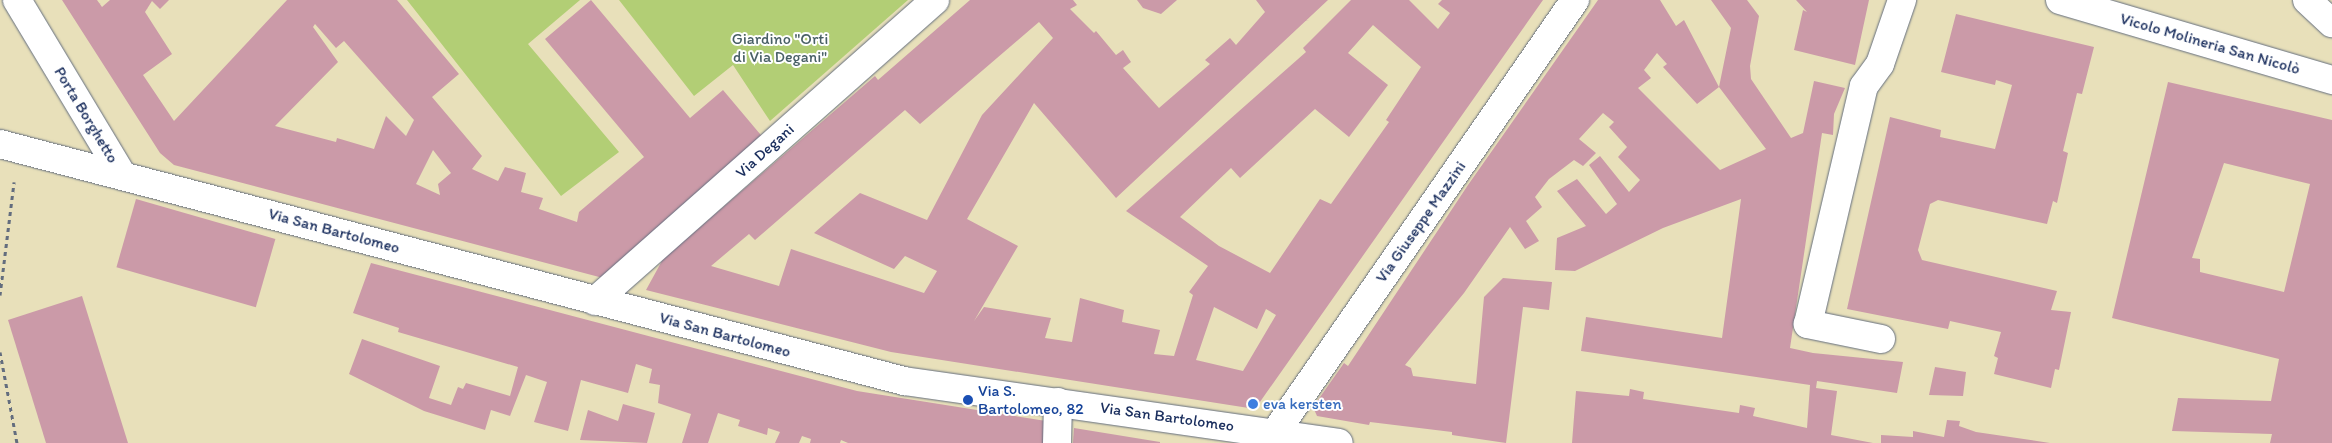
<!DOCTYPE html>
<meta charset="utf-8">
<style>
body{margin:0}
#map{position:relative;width:2332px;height:443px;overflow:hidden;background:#e8e0ba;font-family:Itim,sans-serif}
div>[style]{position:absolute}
.green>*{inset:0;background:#b2ce75}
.building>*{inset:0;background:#cb9aa8;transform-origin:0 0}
.path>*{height:3px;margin-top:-1.5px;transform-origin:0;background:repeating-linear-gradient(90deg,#636d7e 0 4px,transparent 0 8px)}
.roads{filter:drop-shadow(0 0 1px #636d7e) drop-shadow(0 0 1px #636d7e)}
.street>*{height:28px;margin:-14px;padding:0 14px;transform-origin:14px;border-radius:14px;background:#fff}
.dots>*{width:14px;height:14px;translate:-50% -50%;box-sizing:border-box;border:2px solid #fff;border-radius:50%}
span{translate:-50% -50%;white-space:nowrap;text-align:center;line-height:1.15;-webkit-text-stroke:4px #fff;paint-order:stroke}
.park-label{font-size:16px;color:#485f65}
.street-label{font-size:16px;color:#1b2f5e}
.transit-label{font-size:16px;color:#164399}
.left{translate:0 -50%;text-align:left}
.shop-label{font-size:16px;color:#366cbe}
</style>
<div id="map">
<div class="green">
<i style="clip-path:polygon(407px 0,580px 0,528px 44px,619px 152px,561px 196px)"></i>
<i style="clip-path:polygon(619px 0,908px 0,770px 121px,733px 65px,694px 96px)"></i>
</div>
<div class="building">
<i style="clip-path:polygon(evenodd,62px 0,97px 0,102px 7px,110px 0,169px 0,160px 9px,152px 1px,145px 12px,172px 54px,143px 75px,174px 121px,287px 0,397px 0,459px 74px,432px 97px,482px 156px,472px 169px,498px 181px,505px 167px,526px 173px,521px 192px,543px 198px,539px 209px,577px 222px,579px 212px,644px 157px,545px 39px,591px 0,690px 118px,723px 90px,766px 141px,603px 278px,174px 165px,160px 153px,62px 0,315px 24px,336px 48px,344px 41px,414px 120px,406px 136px,386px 116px,374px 149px,337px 138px,336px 142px,275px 126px,338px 62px,313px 27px,315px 24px,62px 0,433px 150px,451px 173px,438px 184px,440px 195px,416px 184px,433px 150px)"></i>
<i style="clip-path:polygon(evenodd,970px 0,1073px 0,1077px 5px,1070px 9px,1094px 33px,1096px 31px,1116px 55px,1123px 50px,1131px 62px,1123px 68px,1159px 108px,1210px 64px,1205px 60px,1230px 38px,1236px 45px,1265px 12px,1256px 0,1328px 0,1116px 198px,1034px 103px,967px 219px,1018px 246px,974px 321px,984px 307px,1051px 318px,1045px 338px,1072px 342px,1080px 298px,1124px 310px,1122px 322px,1160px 330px,1154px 354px,1174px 356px,1193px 295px,1189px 292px,1208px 266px,1126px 211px,1306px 52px,1303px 48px,1351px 0,1409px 0,1438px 29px,1450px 13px,1438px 4px,1442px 0,1543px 0,1255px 409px,891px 352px,646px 290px,663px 259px,875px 76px,878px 80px,970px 0,1039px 22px,1053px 38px,982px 115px,927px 220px,860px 193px,814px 233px,894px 269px,905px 256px,937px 271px,924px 293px,791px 249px,779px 286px,711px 266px,749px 234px,755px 240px,905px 110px,920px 124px,1039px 22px,970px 0,1373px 25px,1421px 67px,1386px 120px,1389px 122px,1331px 204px,1320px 199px,1270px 273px,1219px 246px,1180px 217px,1231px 168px,1240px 178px,1315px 109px,1349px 137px,1388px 85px,1348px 53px,1373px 25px,970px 0,1214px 307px,1257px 329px,1266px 309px,1276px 315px,1243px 371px,1196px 360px,1214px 307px)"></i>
<i style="clip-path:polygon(1137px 0,1177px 0,1161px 14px,1143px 8px)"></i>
<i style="clip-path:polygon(evenodd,1598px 0,1660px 0,1676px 26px,1684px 20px,1719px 87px,1731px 28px,1711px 0,1747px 0,1759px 16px,1750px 66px,1751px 79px,1791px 138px,1803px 133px,1814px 81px,1845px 88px,1834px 114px,1833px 135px,1822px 133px,1790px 348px,1813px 353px,1903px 362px,1897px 393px,1817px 381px,1816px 388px,1837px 391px,1831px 435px,1873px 443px,1572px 443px,1576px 391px,1629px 396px,1630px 389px,1644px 392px,1643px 399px,1739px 413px,1740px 405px,1755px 408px,1753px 416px,1807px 428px,1810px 385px,1581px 351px,1586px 317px,1722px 338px,1741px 199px,1663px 228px,1575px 271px,1555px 270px,1557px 238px,1586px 226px,1557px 191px,1577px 179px,1606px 214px,1617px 204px,1589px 165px,1600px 156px,1629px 192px,1640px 180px,1618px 157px,1627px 147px,1609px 127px,1614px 122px,1603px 113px,1579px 139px,1596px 153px,1583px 166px,1574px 160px,1549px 179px,1535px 197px,1542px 207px,1526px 221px,1539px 241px,1525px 249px,1510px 227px,1464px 293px,1405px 365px,1411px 368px,1413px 376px,1476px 384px,1484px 297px,1503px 278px,1552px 282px,1549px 310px,1523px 307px,1506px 443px,1452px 435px,1452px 432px,1370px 422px,1369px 425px,1317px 416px,1313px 407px,1344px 363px,1348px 366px,1468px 185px,1598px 0,1657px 53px,1667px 64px,1663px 67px,1697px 104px,1719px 87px,1766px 149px,1720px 170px,1638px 88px,1651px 78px,1644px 70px,1657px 53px)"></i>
<i style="clip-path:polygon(1796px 0,1869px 0,1855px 65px,1794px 50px,1803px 10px,1807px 12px)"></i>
<i style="clip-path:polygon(1956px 14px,2094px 47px,2082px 94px,2077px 93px,2063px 151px,2068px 153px,2057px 203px,2053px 201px,2047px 224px,1938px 200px,1930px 204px,1918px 250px,1922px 260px,2057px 291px,2051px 310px,2071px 312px,2059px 370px,2055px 369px,2051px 388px,1994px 374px,1998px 358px,1994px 356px,2001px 332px,1950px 321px,1948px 329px,1847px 309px,1890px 117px,1941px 130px,1940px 137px,1995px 149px,2012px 85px,1996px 80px,1995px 85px,1941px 72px)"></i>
<i style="clip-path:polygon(evenodd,2168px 82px,2332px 120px,2332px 443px,2270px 443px,2272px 434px,2172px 431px,2178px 398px,2271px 401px,2279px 359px,2112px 318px,2168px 82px,2224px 163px,2310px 184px,2284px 292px,2200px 272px,2200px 259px,2192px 258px,2224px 163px)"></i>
<i style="left:136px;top:199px;width:145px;height:71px;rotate:16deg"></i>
<i style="clip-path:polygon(371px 263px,857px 391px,1046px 421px,1044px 443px,848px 443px,841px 440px,840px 443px,810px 443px,811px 439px,802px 436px,799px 443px,775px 443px,780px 432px,768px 428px,767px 435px,738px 426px,740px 420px,718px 413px,708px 443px,682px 443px,691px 414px,658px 403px,660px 385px,649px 383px,652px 369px,636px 364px,628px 393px,581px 380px,568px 431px,534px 422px,547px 382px,526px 375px,510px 416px,491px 410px,485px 430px,424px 411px,349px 374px,362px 339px,440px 366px,429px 398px,451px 405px,458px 387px,463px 389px,466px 383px,510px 396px,518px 367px,398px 332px,399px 328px,353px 313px)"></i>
<i style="clip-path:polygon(82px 296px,128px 443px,46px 443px,8px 320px)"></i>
<i style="clip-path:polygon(1935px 367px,1966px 372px,1963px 396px,1929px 395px)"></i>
<i style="clip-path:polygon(623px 404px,655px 413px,647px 443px,580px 440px,588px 410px,618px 421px)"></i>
<i style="clip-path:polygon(1947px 420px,1960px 421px,1959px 426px,1976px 432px,2050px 443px,1881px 443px,1881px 435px,1913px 437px,1913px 431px,1944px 437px)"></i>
<i style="clip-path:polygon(1074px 428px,1160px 442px,1160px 443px,1073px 443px)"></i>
</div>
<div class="path">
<i style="left:0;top:295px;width:114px;rotate:-82.9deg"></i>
<i style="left:0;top:352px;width:93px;rotate:79.4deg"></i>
</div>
<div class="roads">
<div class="street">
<i style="left:17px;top:0;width:204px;rotate:59deg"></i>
<i style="left:2060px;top:0;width:284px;rotate:16.4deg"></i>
<i style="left:2307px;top:0;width:34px;rotate:43deg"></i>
<i style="left:0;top:144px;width:935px;rotate:14.69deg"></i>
<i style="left:904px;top:381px;width:439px;rotate:8.1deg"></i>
<i style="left:595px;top:301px;width:454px;rotate:-41.5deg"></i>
<i style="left:1881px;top:339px;width:75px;rotate:-168.4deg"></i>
<i style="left:1808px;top:324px;width:244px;rotate:-76.8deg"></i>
<i style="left:1864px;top:86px;width:27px;rotate:-54deg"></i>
<i style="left:1880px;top:64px;width:68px;rotate:-71deg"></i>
<i style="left:1057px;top:443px;width:41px;rotate:-88.6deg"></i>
<i style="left:1268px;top:443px;width:539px;rotate:-55.28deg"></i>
</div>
</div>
<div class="dots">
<i style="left:968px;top:400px;background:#1a4fb4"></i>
<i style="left:1253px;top:404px;background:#3f7fe0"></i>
</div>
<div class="park-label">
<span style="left:780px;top:48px">Giardino "Orti<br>di Via Degani"</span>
</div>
<div class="street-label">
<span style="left:2210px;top:44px;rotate:16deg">Vicolo Molineria San Nicolò</span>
<span style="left:86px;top:115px;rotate:59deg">Porta Borghetto</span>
<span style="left:765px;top:151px;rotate:-42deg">Via Degani</span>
<span style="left:1421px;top:222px;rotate:-55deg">Via Giuseppe Mazzini</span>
<span style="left:334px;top:231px;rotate:15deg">Via San Bartolomeo</span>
<span style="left:725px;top:335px;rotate:15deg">Via San Bartolomeo</span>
<span style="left:1167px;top:417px;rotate:8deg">Via San Bartolomeo</span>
</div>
<div class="transit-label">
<span class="left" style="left:978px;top:400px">Via S.<br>Bartolomeo, 82</span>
</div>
<div class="shop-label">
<span class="left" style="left:1263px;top:404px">eva kersten</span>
</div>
</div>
